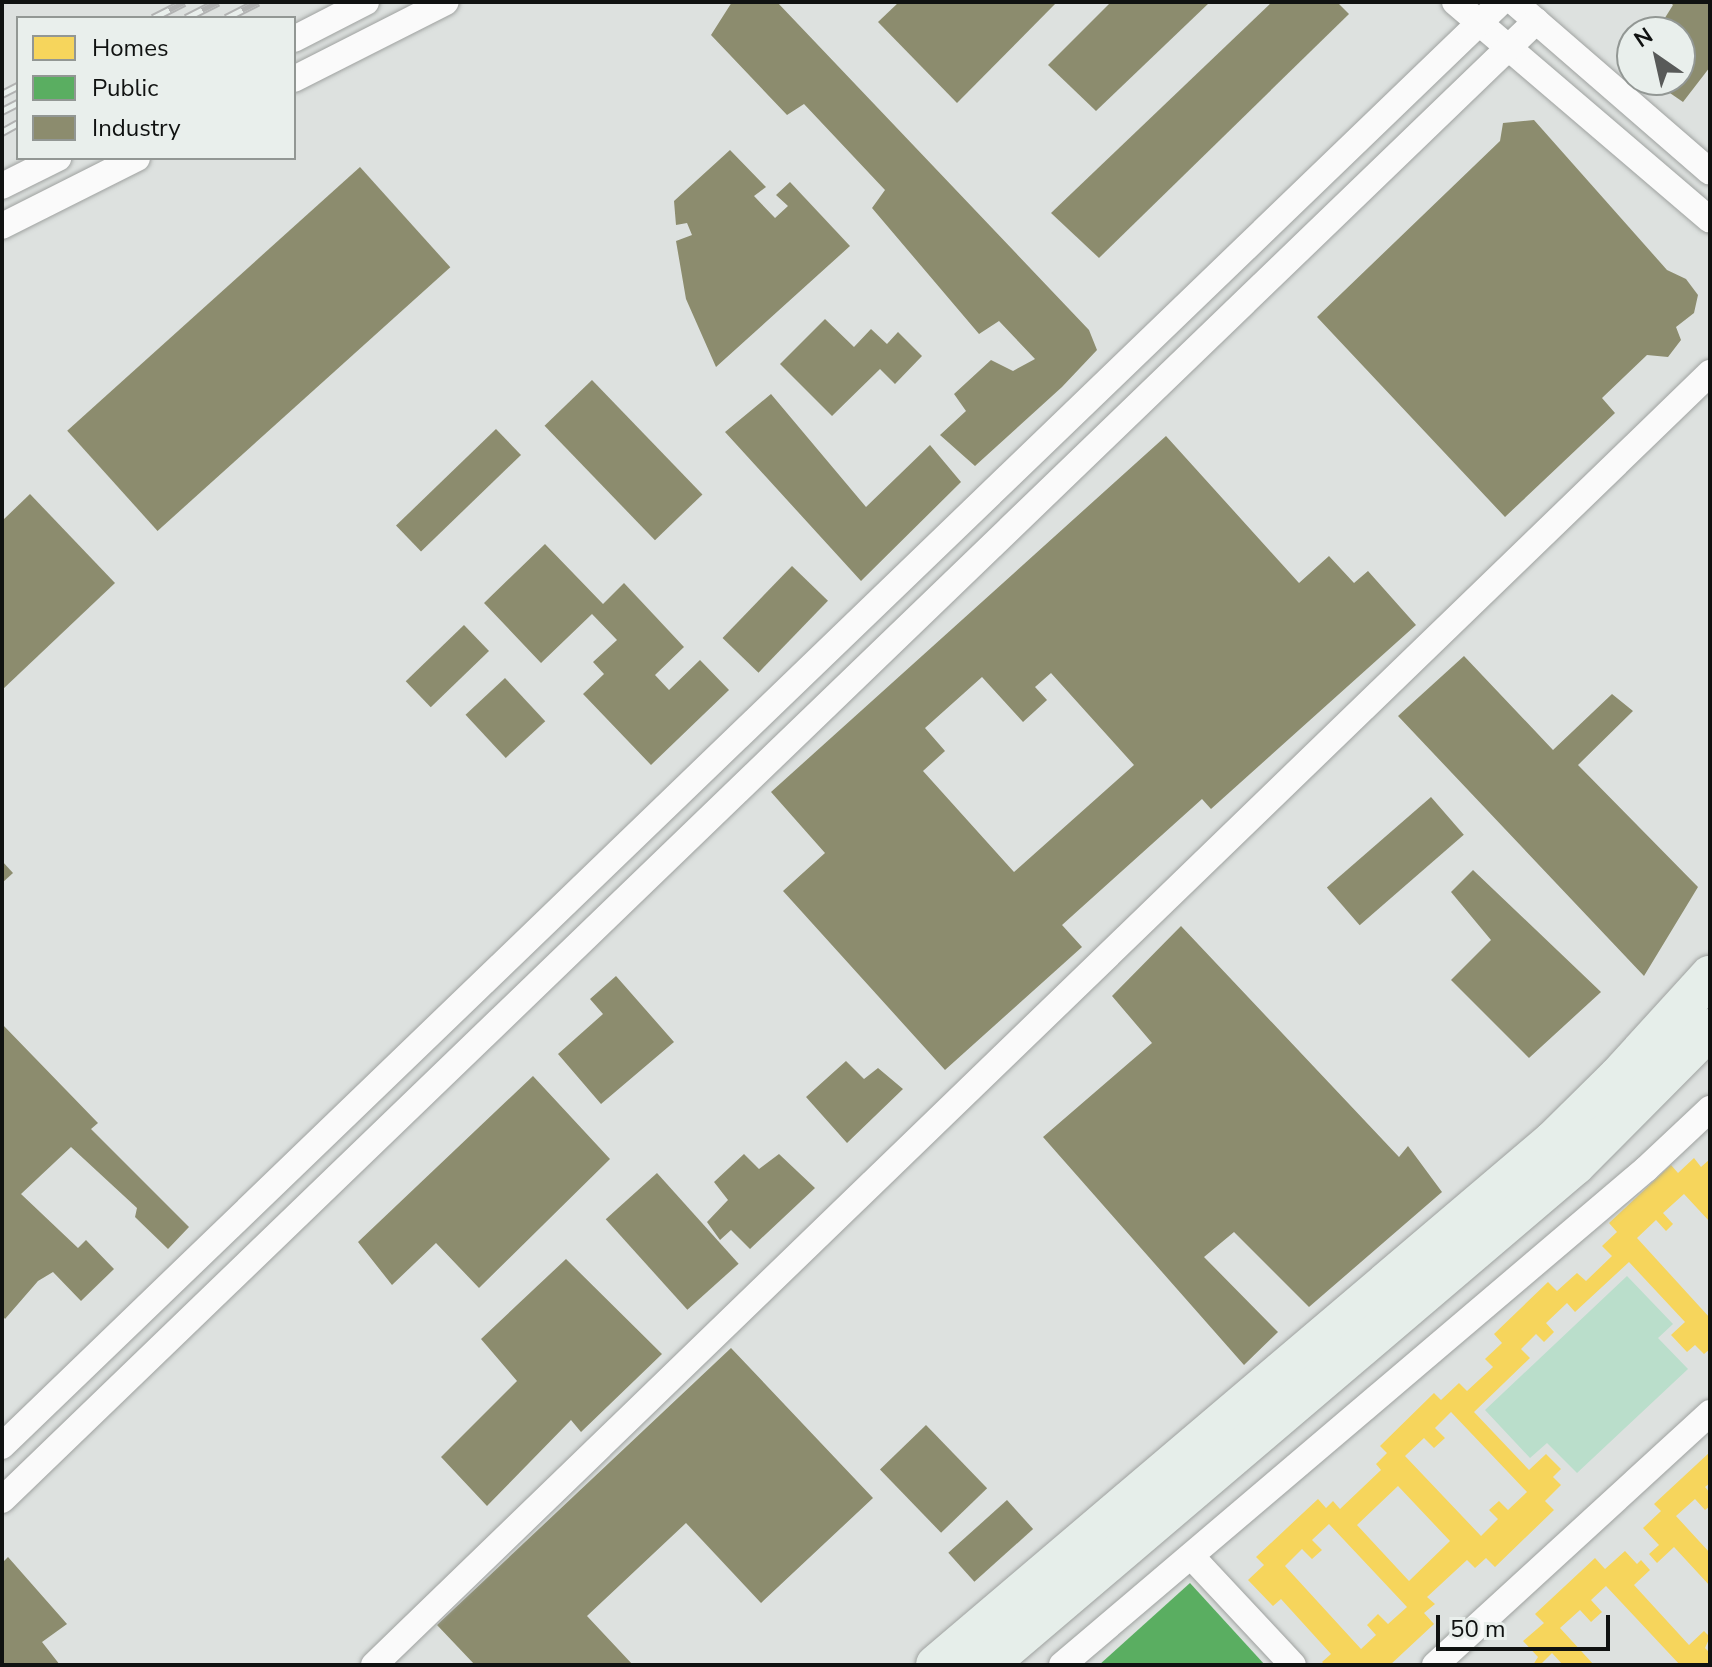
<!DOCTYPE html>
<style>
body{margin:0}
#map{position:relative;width:1712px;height:1667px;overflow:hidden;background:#dde1df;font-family:"Nunito Sans",sans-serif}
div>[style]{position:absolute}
.green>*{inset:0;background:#badecb}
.homes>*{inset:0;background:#f6d55c}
.public>*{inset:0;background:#5aae61}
.industry>*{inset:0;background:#8c8c6e;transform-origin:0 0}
.roads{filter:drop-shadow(0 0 2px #9fa2a0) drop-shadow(0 0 2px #9fa2a0)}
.street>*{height:26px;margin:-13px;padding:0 13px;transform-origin:13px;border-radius:13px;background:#fafafa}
.primary>*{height:40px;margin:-20px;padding:0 20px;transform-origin:20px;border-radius:20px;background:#e6eeea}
.rail>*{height:9px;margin-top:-4.5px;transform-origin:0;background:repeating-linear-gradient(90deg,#e9efec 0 18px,#b2b3b3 0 36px);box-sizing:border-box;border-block:2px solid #b2b3b3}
span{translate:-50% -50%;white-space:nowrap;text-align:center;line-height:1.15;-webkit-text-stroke:8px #e9efec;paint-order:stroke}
.frame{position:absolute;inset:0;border:4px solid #101211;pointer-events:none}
.legend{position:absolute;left:16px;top:16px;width:280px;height:144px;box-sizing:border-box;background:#e9efec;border:2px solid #929794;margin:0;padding:10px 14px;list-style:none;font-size:24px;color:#101211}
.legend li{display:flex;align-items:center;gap:16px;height:40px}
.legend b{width:40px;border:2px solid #929794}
.north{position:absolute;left:1616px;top:16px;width:80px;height:80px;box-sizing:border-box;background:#e9efec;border:2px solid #929794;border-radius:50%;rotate:326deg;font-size:22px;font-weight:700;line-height:32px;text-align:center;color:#101211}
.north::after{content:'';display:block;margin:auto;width:28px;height:36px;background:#585a59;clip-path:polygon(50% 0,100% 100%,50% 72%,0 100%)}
.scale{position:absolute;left:1436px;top:1615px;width:174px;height:36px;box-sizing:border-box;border:4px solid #101211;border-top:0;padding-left:10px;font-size:24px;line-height:28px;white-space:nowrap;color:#101211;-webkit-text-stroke:6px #e9efec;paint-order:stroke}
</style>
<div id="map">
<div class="green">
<i style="clip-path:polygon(1627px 1276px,1673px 1324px,1658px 1338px,1688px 1369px,1577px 1473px,1547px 1443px,1530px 1458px,1485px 1410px)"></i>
</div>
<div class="homes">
<i style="clip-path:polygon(evenodd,1694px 1158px,1701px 1167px,1710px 1159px,1710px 1222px,1684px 1194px,1663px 1213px,1673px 1224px,1666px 1231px,1656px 1220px,1637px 1238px,1710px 1318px,1710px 1349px,1704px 1354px,1695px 1345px,1687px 1352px,1671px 1335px,1685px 1322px,1629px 1262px,1575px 1312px,1567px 1303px,1546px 1323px,1554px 1332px,1544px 1342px,1536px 1334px,1521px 1349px,1530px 1358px,1474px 1412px,1529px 1470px,1546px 1454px,1561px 1469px,1553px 1477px,1561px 1485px,1545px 1501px,1554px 1510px,1495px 1567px,1486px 1558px,1475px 1568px,1467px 1560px,1427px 1597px,1435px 1604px,1424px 1613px,1434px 1624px,1390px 1665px,1325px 1665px,1322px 1662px,1331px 1654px,1281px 1599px,1273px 1606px,1248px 1580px,1264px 1565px,1256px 1557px,1318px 1499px,1326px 1508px,1333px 1501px,1340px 1509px,1381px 1470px,1376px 1464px,1387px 1453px,1380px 1446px,1434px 1393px,1441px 1400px,1459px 1383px,1467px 1391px,1493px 1367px,1485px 1359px,1502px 1343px,1494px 1334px,1548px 1282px,1557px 1291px,1577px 1273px,1586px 1281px,1612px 1256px,1602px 1246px,1617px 1232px,1609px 1223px,1671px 1165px,1678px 1173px,1694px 1158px,1451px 1412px,1527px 1492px,1508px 1510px,1499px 1501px,1489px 1510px,1498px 1519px,1481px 1536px,1405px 1456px,1424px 1438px,1434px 1448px,1445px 1438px,1435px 1428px,1451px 1412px,1694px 1158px,1398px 1486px,1450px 1541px,1409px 1581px,1357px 1525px,1398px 1486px,1694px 1158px,1329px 1524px,1407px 1607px,1388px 1624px,1378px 1614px,1367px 1625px,1376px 1635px,1361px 1649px,1285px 1566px,1302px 1549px,1312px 1559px,1322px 1550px,1312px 1540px,1329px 1524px)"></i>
<i style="clip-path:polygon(1710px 1452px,1710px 1483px,1705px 1487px,1710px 1493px,1710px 1506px,1705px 1510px,1695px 1499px,1676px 1516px,1710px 1553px,1710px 1586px,1674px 1547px,1657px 1563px,1649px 1554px,1659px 1545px,1643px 1528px,1661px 1511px,1654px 1504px)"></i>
<i style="clip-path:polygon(1625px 1551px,1637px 1564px,1641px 1560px,1650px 1570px,1634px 1585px,1689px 1645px,1704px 1631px,1710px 1637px,1705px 1648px,1710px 1653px,1710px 1665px,1680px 1665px,1606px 1586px,1591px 1600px,1602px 1612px,1591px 1622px,1580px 1610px,1560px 1628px,1594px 1665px,1563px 1665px,1552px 1653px,1540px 1665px,1533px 1665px,1538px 1657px,1523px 1641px,1544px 1623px,1535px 1614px,1595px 1558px,1605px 1569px)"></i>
</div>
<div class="public">
<i style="clip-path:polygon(1190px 1583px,1265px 1665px,1099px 1665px)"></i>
</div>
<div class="industry">
<i style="clip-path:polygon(732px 2px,777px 2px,1089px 330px,1097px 350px,1062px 387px,975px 466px,940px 435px,966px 411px,954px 394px,991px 360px,1013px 371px,1035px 359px,999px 321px,979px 334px,872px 208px,885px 190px,804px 104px,787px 115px,711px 35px)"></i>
<i style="clip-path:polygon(899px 2px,1057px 2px,957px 103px,878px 22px)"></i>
<i style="clip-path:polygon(1111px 2px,1210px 2px,1096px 111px,1048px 65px)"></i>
<i style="clip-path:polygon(1272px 2px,1337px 2px,1349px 14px,1099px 258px,1051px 213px)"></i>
<i style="clip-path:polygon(1670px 2px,1710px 2px,1710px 67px,1683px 102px,1651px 80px,1680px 80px,1680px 41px,1686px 35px,1663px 21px,1673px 5px)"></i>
<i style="clip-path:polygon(1534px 120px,1667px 270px,1686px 279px,1698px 295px,1694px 313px,1676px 327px,1681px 340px,1668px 357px,1647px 355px,1602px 398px,1615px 413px,1505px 517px,1317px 317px,1500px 141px,1503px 123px)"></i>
<i style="clip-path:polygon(730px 150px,766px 187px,754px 196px,775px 218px,788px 206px,776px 195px,790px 182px,850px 246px,716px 367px,686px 299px,676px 241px,692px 235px,687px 223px,676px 225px,674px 201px)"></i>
<i style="left:360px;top:167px;width:135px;height:394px;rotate:48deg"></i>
<i style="clip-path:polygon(825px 319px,854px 347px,871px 329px,887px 344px,898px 332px,922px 356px,895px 384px,880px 369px,832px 416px,780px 364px)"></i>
<i style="left:592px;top:380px;width:159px;height:66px;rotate:46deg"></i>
<i style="clip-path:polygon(771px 394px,866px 507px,930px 445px,961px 482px,861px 581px,725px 432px)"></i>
<i style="left:496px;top:429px;width:36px;height:139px;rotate:46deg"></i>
<i style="clip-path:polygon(evenodd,1166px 436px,1299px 583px,1329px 556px,1354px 583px,1368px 571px,1416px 625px,1211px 809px,1202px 799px,1062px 925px,1082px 947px,945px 1070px,783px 891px,825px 853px,771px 792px,1166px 436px,1051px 673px,1134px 765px,1014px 872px,923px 771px,945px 751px,925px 728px,982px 677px,1023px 722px,1047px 700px,1035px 687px,1051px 673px)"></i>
<i style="clip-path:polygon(30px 494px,115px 583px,2px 690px,2px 521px)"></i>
<i style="clip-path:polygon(545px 544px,603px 604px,624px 583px,684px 647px,655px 675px,669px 690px,700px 660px,729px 690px,651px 765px,583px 694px,604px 674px,593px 662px,617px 640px,592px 614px,541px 663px,484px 603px)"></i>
<i style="left:792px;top:566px;width:50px;height:100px;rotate:44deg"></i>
<i style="left:464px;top:625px;width:36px;height:81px;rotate:46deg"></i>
<i style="clip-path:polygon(1464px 656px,1553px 750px,1612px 694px,1633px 711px,1578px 765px,1698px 887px,1644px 976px,1398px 716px)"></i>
<i style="left:505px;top:678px;width:59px;height:54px;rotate:47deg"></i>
<i style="left:1431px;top:797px;width:50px;height:138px;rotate:49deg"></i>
<i style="clip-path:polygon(2px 861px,13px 873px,2px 883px)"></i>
<i style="clip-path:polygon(1473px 870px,1601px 992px,1529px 1058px,1451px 980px,1491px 940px,1451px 892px)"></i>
<i style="clip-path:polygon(1181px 926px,1399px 1157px,1408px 1146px,1442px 1192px,1309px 1307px,1234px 1232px,1204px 1257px,1278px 1332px,1244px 1365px,1043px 1137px,1152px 1043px,1112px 996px)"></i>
<i style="clip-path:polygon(616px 976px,674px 1042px,601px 1104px,558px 1054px,603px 1014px,590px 999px)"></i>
<i style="clip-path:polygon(2px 1024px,98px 1123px,91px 1129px,189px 1227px,168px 1249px,135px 1217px,137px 1208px,71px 1147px,21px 1194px,78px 1248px,86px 1240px,114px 1269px,81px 1301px,53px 1272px,38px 1281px,5px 1319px,2px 1315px)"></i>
<i style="clip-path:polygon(846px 1061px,864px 1079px,878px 1068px,903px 1089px,847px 1143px,806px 1097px)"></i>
<i style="clip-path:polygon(533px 1076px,610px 1159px,479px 1288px,436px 1243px,392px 1285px,358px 1242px)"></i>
<i style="clip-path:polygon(744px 1154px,759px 1169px,779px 1154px,815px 1188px,750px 1249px,731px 1230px,720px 1240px,707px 1222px,728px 1200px,714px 1182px)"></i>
<i style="left:657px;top:1173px;width:122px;height:69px;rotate:48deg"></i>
<i style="clip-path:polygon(566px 1259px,662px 1354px,581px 1432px,571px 1420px,487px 1506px,441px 1457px,517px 1381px,481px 1339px)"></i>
<i style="clip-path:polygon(731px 1348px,873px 1498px,761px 1603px,686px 1523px,587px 1616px,633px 1665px,475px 1665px,437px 1625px)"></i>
<i style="left:926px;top:1425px;width:88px;height:64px;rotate:46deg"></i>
<i style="left:1007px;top:1500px;width:39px;height:79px;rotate:48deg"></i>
<i style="clip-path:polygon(8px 1557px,67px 1624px,42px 1642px,60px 1665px,2px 1665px,2px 1563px)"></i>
</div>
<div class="roads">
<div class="street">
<i style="left:1455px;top:2px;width:335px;rotate:40.5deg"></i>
<i style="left:1514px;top:2px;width:259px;rotate:40.9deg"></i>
<i style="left:294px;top:39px;width:81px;rotate:-27.2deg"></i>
<i style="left:294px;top:79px;width:170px;rotate:-26.9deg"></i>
<i style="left:2px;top:186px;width:63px;rotate:-26.6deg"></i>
<i style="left:2px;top:226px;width:151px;rotate:-26.7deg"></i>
<i style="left:2px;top:1446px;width:2081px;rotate:-43.93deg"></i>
<i style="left:2px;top:1500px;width:2131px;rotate:-43.95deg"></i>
<i style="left:1191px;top:1556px;width:149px;rotate:46.9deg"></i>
<i style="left:374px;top:1665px;width:1859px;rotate:-44.04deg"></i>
<i style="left:1062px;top:1665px;width:766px;rotate:-40.34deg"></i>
<i style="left:1646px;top:1169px;width:88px;rotate:-43.2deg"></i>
<i style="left:1435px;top:1665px;width:373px;rotate:-42.5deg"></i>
</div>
<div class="primary">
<i style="left:936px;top:1665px;width:809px;rotate:-40.34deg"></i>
<i style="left:1553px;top:1141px;width:91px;rotate:-44.6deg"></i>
<i style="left:1618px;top:1077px;width:137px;rotate:-47.7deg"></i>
<i style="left:987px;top:1665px;width:772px;rotate:-40.38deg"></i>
<i style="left:1575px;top:1165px;width:192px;rotate:-45.2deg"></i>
</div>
</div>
<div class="rail">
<i style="left:153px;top:18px;width:35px;rotate:-27deg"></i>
<i style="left:186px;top:18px;width:36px;rotate:-27deg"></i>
<i style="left:226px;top:18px;width:36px;rotate:-27deg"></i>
<i style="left:2px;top:94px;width:18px;rotate:-27deg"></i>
<i style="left:2px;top:111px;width:18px;rotate:-27deg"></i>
<i style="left:2px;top:132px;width:18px;rotate:-29deg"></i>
</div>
<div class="frame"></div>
<ul class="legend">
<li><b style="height:22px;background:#f6d55c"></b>Homes</li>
<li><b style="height:22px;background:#5aae61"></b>Public</li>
<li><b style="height:22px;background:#8c8c6e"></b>Industry</li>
</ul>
<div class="north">N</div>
<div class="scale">50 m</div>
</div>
